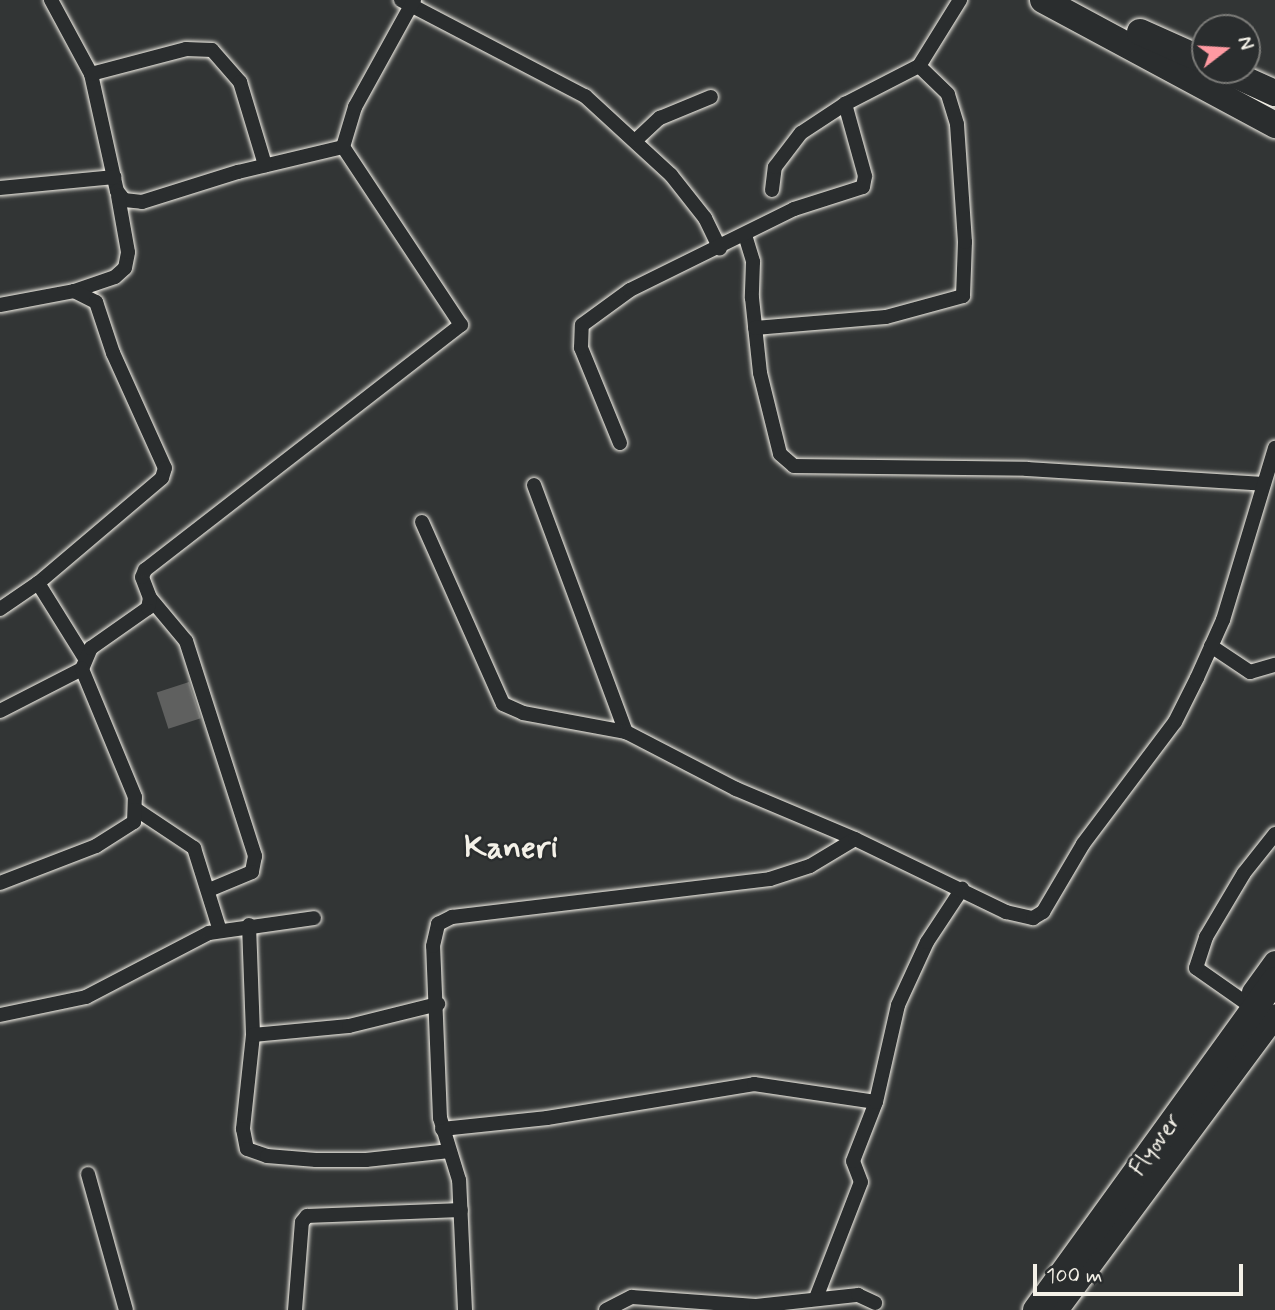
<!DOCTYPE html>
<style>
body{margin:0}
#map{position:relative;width:1275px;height:1310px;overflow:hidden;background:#323535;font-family:Mynerve,sans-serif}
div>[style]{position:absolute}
.building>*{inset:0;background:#5f605f;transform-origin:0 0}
.roads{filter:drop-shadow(0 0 2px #f4f1e8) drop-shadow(0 0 2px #f4f1e8)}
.street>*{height:14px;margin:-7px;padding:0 7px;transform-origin:7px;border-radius:7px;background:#2a2d2e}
.primary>*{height:23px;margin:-11.5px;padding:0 11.5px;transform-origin:11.5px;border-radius:11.5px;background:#2a2d2e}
.highway>*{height:26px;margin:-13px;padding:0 13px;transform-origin:13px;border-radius:13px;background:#2a2d2e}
span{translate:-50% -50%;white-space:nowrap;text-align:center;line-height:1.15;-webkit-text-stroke:5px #2a2d2e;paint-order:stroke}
.street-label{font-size:24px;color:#f4f1e8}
.district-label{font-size:32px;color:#f4f1e8;font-weight:700}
.north{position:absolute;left:1191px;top:14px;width:70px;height:70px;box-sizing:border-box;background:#2a2d2e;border:2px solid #7b7b78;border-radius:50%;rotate:73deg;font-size:19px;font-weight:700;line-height:28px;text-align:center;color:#f4f1e8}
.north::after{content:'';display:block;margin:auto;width:24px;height:32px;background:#ff9aa2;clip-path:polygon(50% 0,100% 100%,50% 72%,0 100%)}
.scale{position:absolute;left:1033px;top:1264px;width:210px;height:32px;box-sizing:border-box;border:4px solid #f4f1e8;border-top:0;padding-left:9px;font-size:21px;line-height:24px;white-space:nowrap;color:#f4f1e8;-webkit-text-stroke:5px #2a2d2e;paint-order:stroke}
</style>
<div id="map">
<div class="building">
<i style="left:189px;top:682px;width:38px;height:34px;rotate:72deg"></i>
</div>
<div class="roads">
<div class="street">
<i style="left:51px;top:0;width:84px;rotate:61.6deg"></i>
<i style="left:91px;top:74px;width:120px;rotate:77.5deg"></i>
<i style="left:117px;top:191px;width:11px;rotate:52deg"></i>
<i style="left:124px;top:200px;width:18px;rotate:6deg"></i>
<i style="left:142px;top:202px;width:101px;rotate:-17.4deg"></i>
<i style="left:238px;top:172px;width:108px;rotate:-13.4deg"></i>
<i style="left:401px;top:0;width:208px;rotate:27.6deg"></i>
<i style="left:585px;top:96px;width:117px;rotate:42.6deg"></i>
<i style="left:671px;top:175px;width:55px;rotate:51.7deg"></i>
<i style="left:705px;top:218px;width:34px;rotate:64deg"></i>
<i style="left:91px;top:74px;width:98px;rotate:-14.7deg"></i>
<i style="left:186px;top:49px;width:26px;rotate:2deg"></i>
<i style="left:212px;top:50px;width:43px;rotate:48.8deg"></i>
<i style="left:240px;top:82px;width:87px;rotate:73.2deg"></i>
<i style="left:636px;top:140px;width:33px;rotate:-43deg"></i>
<i style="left:660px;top:118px;width:55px;rotate:-22.4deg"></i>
<i style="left:0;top:188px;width:115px;rotate:-5.5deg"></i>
<i style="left:772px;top:190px;width:23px;rotate:-83deg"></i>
<i style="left:775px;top:167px;width:43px;rotate:-52.6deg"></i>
<i style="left:801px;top:133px;width:53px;rotate:-33.4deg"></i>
<i style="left:845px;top:104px;width:83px;rotate:-27.2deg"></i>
<i style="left:919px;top:66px;width:78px;rotate:-58.2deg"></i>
<i style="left:745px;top:235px;width:28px;rotate:73deg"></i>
<i style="left:753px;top:262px;width:36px;rotate:92deg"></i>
<i style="left:752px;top:298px;width:75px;rotate:83.9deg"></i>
<i style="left:760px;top:373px;width:83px;rotate:76.1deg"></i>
<i style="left:780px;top:454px;width:18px;rotate:41deg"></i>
<i style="left:794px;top:466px;width:233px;rotate:0.7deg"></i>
<i style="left:1027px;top:469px;width:237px;rotate:3.6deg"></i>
<i style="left:74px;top:291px;width:43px;rotate:-18.9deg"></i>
<i style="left:115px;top:277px;width:13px;rotate:-42deg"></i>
<i style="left:125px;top:268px;width:16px;rotate:-79deg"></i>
<i style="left:128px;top:252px;width:57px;rotate:-100.1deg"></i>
<i style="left:0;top:305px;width:75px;rotate:-10.7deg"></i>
<i style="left:74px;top:291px;width:25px;rotate:27deg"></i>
<i style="left:96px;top:302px;width:54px;rotate:71.6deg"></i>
<i style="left:113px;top:353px;width:126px;rotate:65.7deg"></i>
<i style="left:165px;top:468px;width:10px;rotate:107deg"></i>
<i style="left:162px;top:478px;width:162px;rotate:139.7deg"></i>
<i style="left:38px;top:583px;width:87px;rotate:58.1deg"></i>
<i style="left:755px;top:328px;width:131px;rotate:-4.8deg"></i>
<i style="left:886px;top:317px;width:80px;rotate:-15.3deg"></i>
<i style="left:963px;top:296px;width:54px;rotate:-87.9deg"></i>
<i style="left:965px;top:242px;width:118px;rotate:-93.9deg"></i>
<i style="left:957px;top:124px;width:31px;rotate:-107deg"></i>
<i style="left:948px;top:94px;width:40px;rotate:-136deg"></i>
<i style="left:620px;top:443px;width:103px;rotate:-112.3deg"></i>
<i style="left:581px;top:348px;width:23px;rotate:-88deg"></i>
<i style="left:582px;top:325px;width:59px;rotate:-36.1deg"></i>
<i style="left:630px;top:290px;width:183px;rotate:-26.3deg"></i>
<i style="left:794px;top:209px;width:72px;rotate:-17.7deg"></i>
<i style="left:863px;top:187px;width:11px;rotate:-80deg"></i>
<i style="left:865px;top:176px;width:75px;rotate:-105.5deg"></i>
<i style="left:534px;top:485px;width:264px;rotate:69.6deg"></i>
<i style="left:422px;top:522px;width:199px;rotate:66deg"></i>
<i style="left:503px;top:704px;width:22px;rotate:24deg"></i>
<i style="left:523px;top:713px;width:105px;rotate:10.5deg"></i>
<i style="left:626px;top:732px;width:124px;rotate:27.4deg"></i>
<i style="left:736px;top:789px;width:129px;rotate:22.8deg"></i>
<i style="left:150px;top:598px;width:56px;rotate:50.1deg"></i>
<i style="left:186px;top:641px;width:226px;rotate:72.2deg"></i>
<i style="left:255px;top:856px;width:16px;rotate:101deg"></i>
<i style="left:252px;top:872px;width:47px;rotate:157.3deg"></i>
<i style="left:0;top:609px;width:46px;rotate:-34.4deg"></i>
<i style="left:1211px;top:646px;width:47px;rotate:33.7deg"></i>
<i style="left:1250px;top:672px;width:26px;rotate:-16deg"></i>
<i style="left:0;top:711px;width:92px;rotate:-27.1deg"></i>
<i style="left:82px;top:669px;width:23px;rotate:-67deg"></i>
<i style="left:91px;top:648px;width:70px;rotate:-35.1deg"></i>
<i style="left:148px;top:608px;width:10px;rotate:-79deg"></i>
<i style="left:150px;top:598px;width:22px;rotate:-111deg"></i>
<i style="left:142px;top:577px;width:8px;rotate:-67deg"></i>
<i style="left:145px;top:570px;width:400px;rotate:-37.8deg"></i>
<i style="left:461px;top:325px;width:214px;rotate:-123.5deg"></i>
<i style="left:343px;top:147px;width:42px;rotate:-73.3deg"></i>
<i style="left:355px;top:107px;width:122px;rotate:-61.1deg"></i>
<i style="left:137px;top:810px;width:69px;rotate:33.7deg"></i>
<i style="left:194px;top:848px;width:87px;rotate:72.6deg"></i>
<i style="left:0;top:883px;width:103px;rotate:-21.1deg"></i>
<i style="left:96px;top:846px;width:45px;rotate:-32.3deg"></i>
<i style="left:134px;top:822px;width:25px;rotate:-88deg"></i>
<i style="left:135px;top:797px;width:139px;rotate:-112.5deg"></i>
<i style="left:249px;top:925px;width:110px;rotate:87.9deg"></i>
<i style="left:253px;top:1035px;width:95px;rotate:96.1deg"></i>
<i style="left:243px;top:1129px;width:20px;rotate:79deg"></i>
<i style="left:247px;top:1149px;width:21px;rotate:19deg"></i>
<i style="left:267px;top:1156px;width:49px;rotate:4.7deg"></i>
<i style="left:316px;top:1160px;width:50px"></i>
<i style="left:366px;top:1160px;width:84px;rotate:-6.1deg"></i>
<i style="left:1246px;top:1003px;width:61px;rotate:-145deg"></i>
<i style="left:1196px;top:968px;width:33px;rotate:-72deg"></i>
<i style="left:1206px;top:937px;width:74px;rotate:-59.3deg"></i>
<i style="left:1244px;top:873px;width:50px;rotate:-51.5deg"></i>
<i style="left:0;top:1015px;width:88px;rotate:-11.8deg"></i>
<i style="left:86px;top:997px;width:139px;rotate:-27.5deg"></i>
<i style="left:209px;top:933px;width:106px;rotate:-8.1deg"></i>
<i style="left:253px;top:1035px;width:96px;rotate:-5.4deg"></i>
<i style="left:349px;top:1026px;width:92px;rotate:-13.9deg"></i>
<i style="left:442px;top:1129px;width:106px;rotate:-6deg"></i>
<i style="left:547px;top:1118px;width:210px;rotate:-9.3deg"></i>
<i style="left:754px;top:1084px;width:123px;rotate:8.4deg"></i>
<i style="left:88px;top:1174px;width:141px;rotate:74.4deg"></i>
<i style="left:816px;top:1298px;width:124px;rotate:-68.8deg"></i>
<i style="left:861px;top:1182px;width:22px;rotate:-111deg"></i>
<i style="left:853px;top:1161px;width:63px;rotate:-68.7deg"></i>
<i style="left:876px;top:1102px;width:99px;rotate:-77.2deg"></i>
<i style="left:898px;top:1005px;width:69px;rotate:-65.3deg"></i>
<i style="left:927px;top:942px;width:64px;rotate:-56.6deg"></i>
<i style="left:295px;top:1310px;width:88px;rotate:-85.5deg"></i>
<i style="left:302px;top:1222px;width:8px;rotate:-50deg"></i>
<i style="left:307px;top:1216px;width:154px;rotate:-2.2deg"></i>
<i style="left:465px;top:1310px;width:130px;rotate:-92.6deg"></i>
<i style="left:459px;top:1180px;width:65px;rotate:-107deg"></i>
<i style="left:440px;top:1118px;width:172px;rotate:-92.3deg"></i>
<i style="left:433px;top:946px;width:23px;rotate:-77deg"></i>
<i style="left:438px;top:924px;width:16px;rotate:-27deg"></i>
<i style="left:452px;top:917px;width:320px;rotate:-6.8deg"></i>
<i style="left:770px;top:879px;width:42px;rotate:-18deg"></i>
<i style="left:810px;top:866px;width:52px;rotate:-31deg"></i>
<i style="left:855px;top:839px;width:168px;rotate:25.8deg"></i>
<i style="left:1006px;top:912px;width:28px;rotate:13deg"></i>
<i style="left:1033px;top:918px;width:12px;rotate:-31deg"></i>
<i style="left:1043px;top:912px;width:79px;rotate:-59.5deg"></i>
<i style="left:1083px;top:844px;width:153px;rotate:-53deg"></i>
<i style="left:1175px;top:722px;width:49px;rotate:-63.4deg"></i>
<i style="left:1197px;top:678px;width:64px;rotate:-65.9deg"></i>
<i style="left:1223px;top:620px;width:180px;rotate:-73.2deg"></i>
<i style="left:606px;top:1310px;width:29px;rotate:-27deg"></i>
<i style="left:632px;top:1297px;width:124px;rotate:4.2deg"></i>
<i style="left:756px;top:1306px;width:103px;rotate:-6.2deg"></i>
<i style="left:858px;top:1295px;width:19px;rotate:25deg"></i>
</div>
<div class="primary">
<i style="left:1253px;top:992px;width:37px;rotate:-54deg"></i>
<i style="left:1056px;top:1310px;width:367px;rotate:-53.4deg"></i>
</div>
<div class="highway">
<i style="left:1043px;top:0;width:264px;rotate:28.3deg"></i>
<i style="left:1140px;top:32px;width:71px;rotate:24deg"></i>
<i style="left:1224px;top:70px;width:56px;rotate:24.3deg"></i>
<i style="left:1036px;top:1310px;width:407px;rotate:-54.1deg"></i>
</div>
</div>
<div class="street-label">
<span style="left:1156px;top:1145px;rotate:-55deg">Flyover</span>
</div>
<div class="district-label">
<span style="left:511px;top:848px">Kaneri</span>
</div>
<div class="north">N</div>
<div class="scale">100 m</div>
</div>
